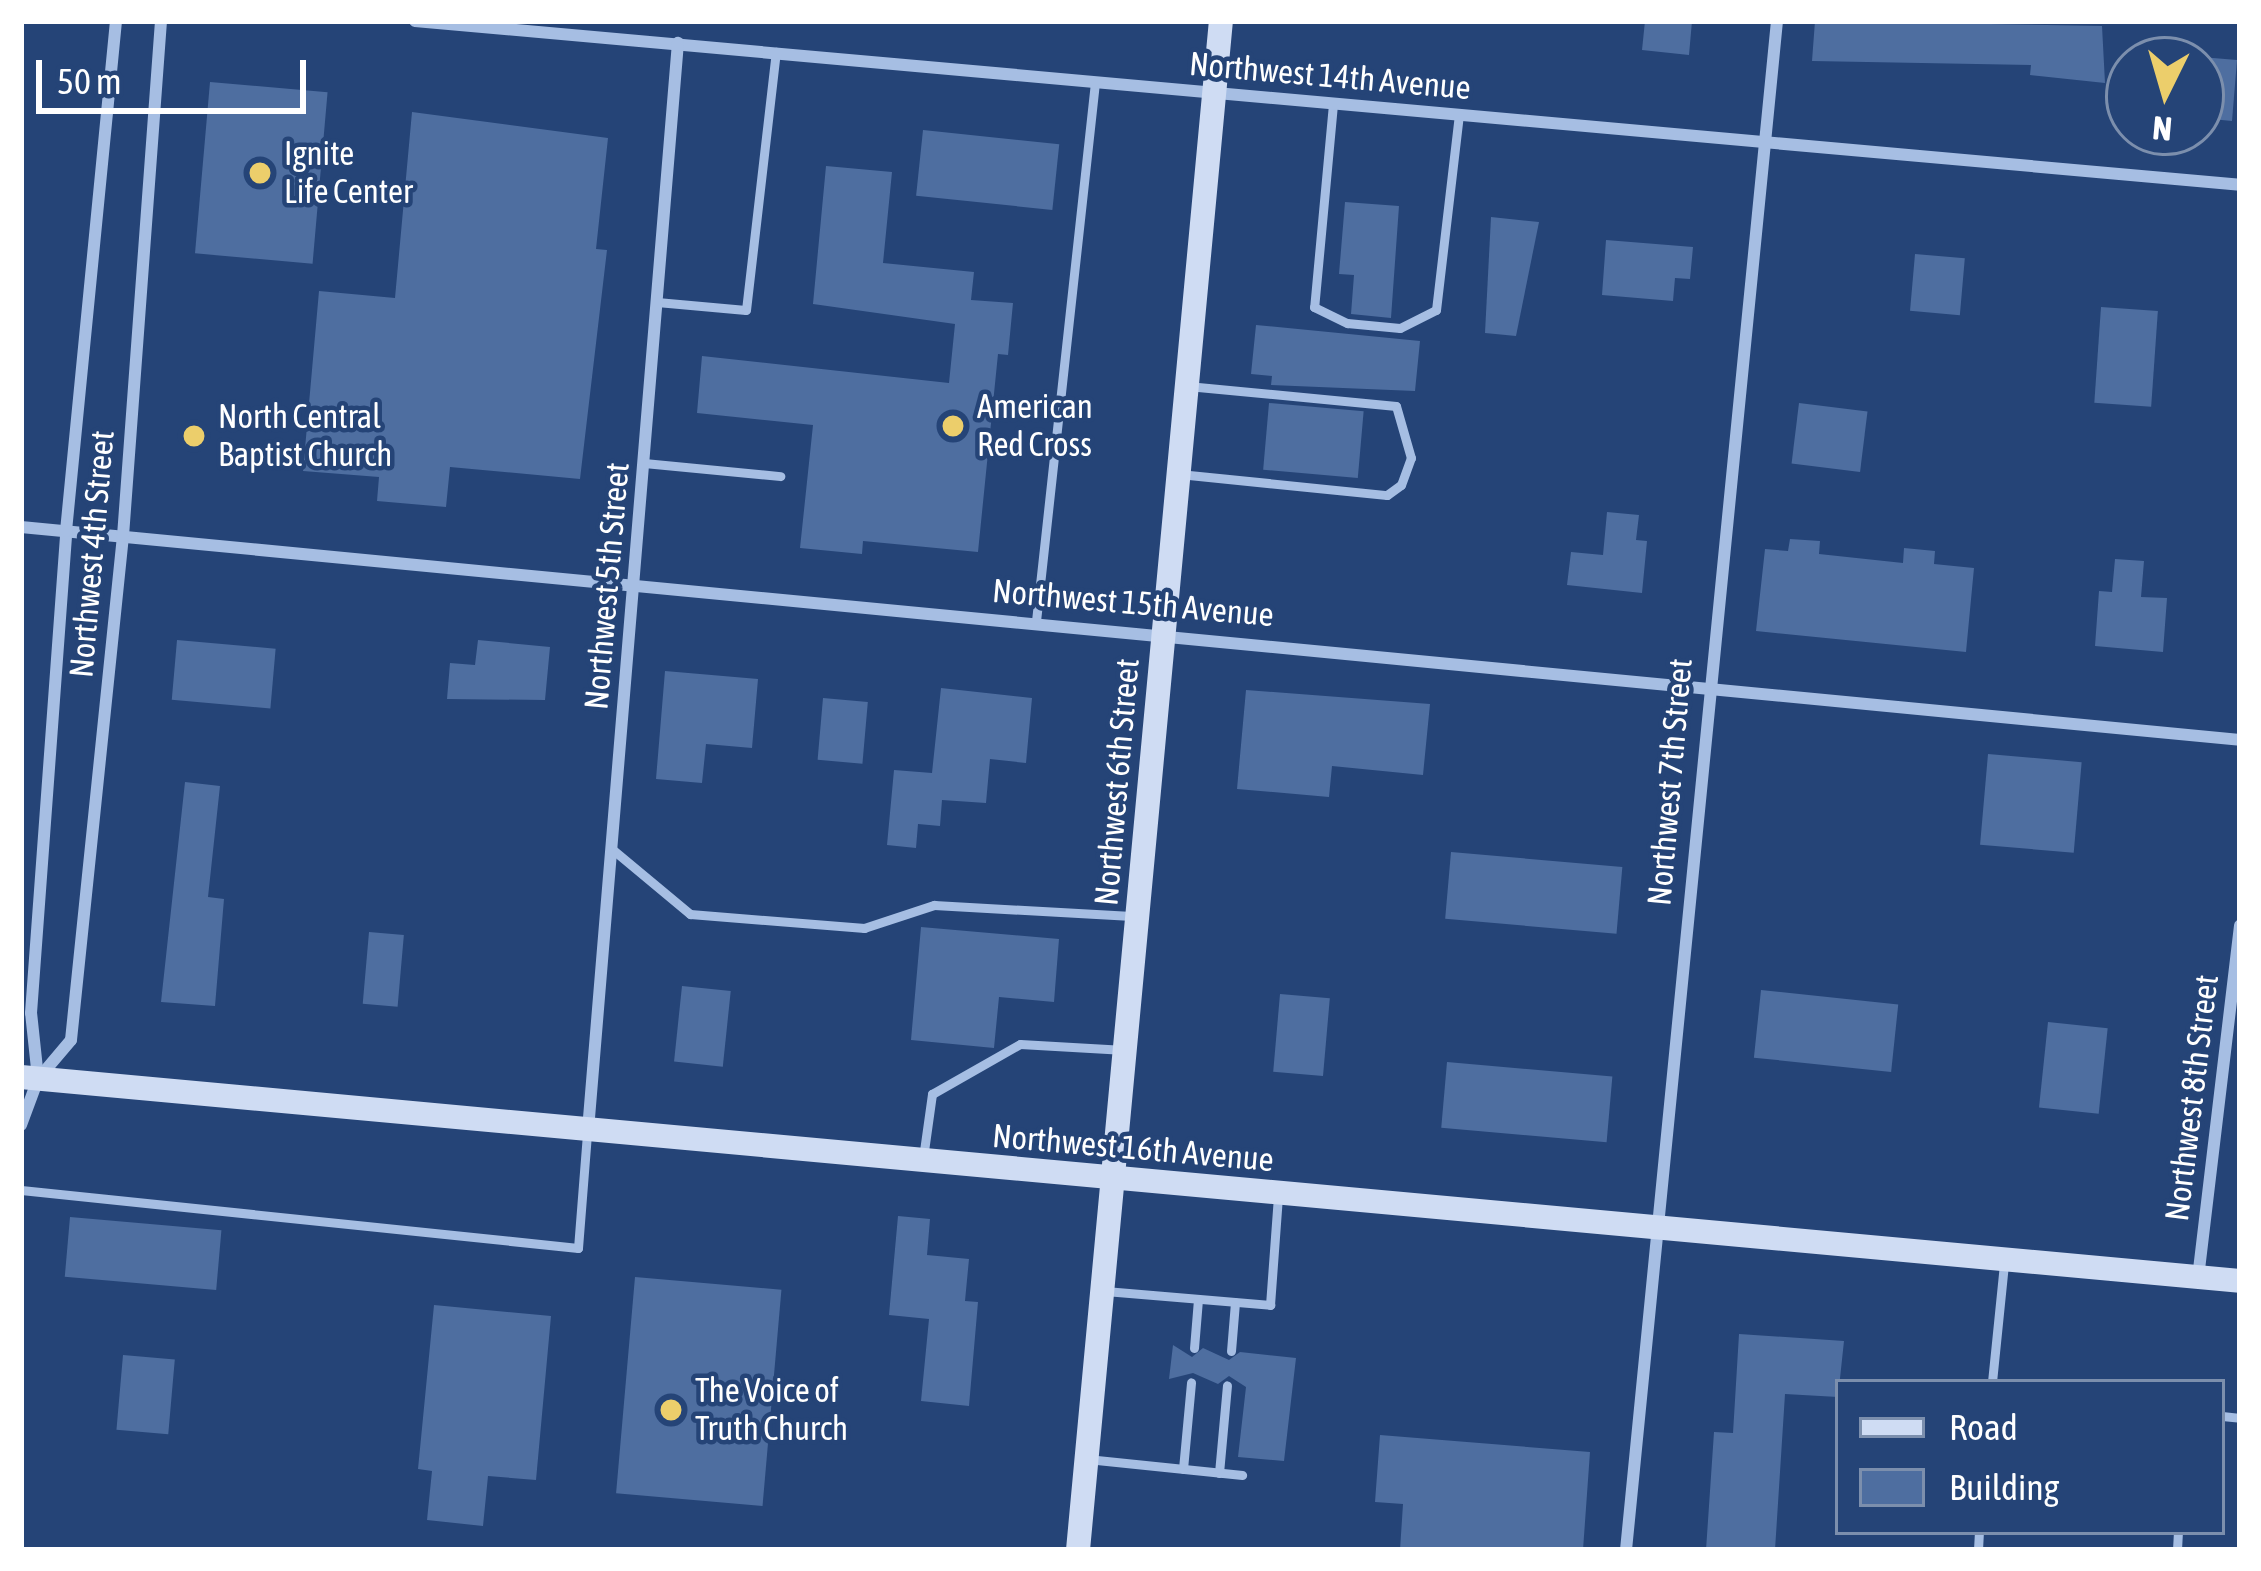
<!DOCTYPE html>
<style>
body{margin:0}
#map{position:relative;width:2261px;height:1571px;overflow:hidden;background:#254477;font-family:"Asap Condensed",sans-serif}
div>[style]{position:absolute}
.building>*{inset:0;background:#4e6ea0;transform-origin:0 0}
.lane>*{height:9px;margin:-4.5px;padding:0 4.5px;transform-origin:4.5px;border-radius:4.5px;background:#a6bee3}
.street>*{height:12px;margin:-6px;padding:0 6px;transform-origin:6px;border-radius:6px;background:#a6bee3}
.secondary>*{height:24px;margin:-12px;padding:0 12px;transform-origin:12px;border-radius:12px;background:#cfdcf3}
.dots>*{width:33px;height:33px;translate:-50% -50%;box-sizing:border-box;border:6px solid #254477;border-radius:50%}
span{translate:-50% -50%;white-space:nowrap;text-align:center;line-height:1.15;-webkit-text-stroke:9px #254477;paint-order:stroke}
.street-label{font-size:33px;color:#fff}
.poi-label{font-size:33px;color:#fff}
.left{translate:0 -50%;text-align:left}
.frame{position:absolute;inset:0;border:24px solid #fff;pointer-events:none}
.legend{position:absolute;left:1835px;top:1379px;width:390px;height:156px;box-sizing:border-box;background:#254477;border:3px solid #7c8fad;margin:0;padding:15px 21px;list-style:none;font-size:36px;color:#fff}
.legend li{display:flex;align-items:center;gap:24px;height:60px}
.legend b{width:60px;border:3px solid #7c8fad}
.north{position:absolute;left:2105px;top:36px;width:120px;height:120px;box-sizing:border-box;background:#254477;border:3px solid #7c8fad;border-radius:50%;rotate:185deg;font-size:33px;font-weight:700;line-height:48px;text-align:center;color:#fff}
.north::after{content:'';display:block;margin:auto;width:42px;height:54px;background:#ecce6b;clip-path:polygon(50% 0,100% 100%,50% 72%,0 100%)}
.scale{position:absolute;left:36px;top:60px;width:270px;height:54px;box-sizing:border-box;border:6px solid #fff;border-top:0;padding-left:15px;font-size:36px;line-height:42px;white-space:nowrap;color:#fff;-webkit-text-stroke:9px #254477;paint-order:stroke}
</style>
<div id="map">
<div class="building">
<i style="clip-path:polygon(1645px 21px,1692px 21px,1689px 55px,1642px 50px)"></i>
<i style="clip-path:polygon(1815px 21px,2102px 26px,2105px 83px,2030px 75px,2031px 65px,1812px 61px)"></i>
<i style="clip-path:polygon(2201px 57px,2237px 60px,2232px 121px,2201px 118px)"></i>
<i style="left:210px;top:82px;width:118px;height:172px;rotate:5deg"></i>
<i style="clip-path:polygon(412px 112px,608px 138px,596px 249px,607px 250px,580px 479px,450px 467px,446px 507px,377px 501px,379px 477px,303px 471px,319px 291px,395px 298px)"></i>
<i style="left:923px;top:130px;width:137px;height:66px;rotate:6deg"></i>
<i style="clip-path:polygon(826px 166px,892px 172px,883px 263px,974px 272px,971px 300px,1013px 303px,1008px 355px,998px 354px,978px 552px,863px 541px,862px 554px,800px 548px,813px 425px,697px 413px,702px 356px,949px 383px,955px 324px,813px 304px)"></i>
<i style="clip-path:polygon(1345px 202px,1399px 206px,1391px 318px,1351px 314px,1354px 275px,1339px 274px)"></i>
<i style="clip-path:polygon(1491px 217px,1539px 222px,1516px 336px,1485px 333px)"></i>
<i style="clip-path:polygon(1606px 240px,1693px 247px,1690px 279px,1675px 278px,1673px 301px,1602px 295px)"></i>
<i style="left:1915px;top:254px;width:50px;height:57px;rotate:5deg"></i>
<i style="left:2101px;top:307px;width:57px;height:96px;rotate:4deg"></i>
<i style="clip-path:polygon(1256px 325px,1420px 341px,1415px 391px,1271px 385px,1272px 376px,1251px 374px)"></i>
<i style="left:1269px;top:403px;width:95px;height:67px;rotate:5deg"></i>
<i style="left:1799px;top:403px;width:69px;height:61px;rotate:7deg"></i>
<i style="clip-path:polygon(1607px 512px,1639px 515px,1636px 540px,1647px 541px,1642px 593px,1567px 585px,1571px 552px,1603px 555px)"></i>
<i style="clip-path:polygon(1790px 539px,1820px 541px,1819px 554px,1903px 563px,1904px 548px,1935px 551px,1934px 564px,1974px 568px,1966px 652px,1756px 631px,1765px 549px,1788px 551px)"></i>
<i style="clip-path:polygon(2115px 559px,2144px 561px,2141px 597px,2167px 598px,2163px 652px,2095px 646px,2099px 591px,2112px 592px)"></i>
<i style="left:177px;top:640px;width:99px;height:60px;rotate:5deg"></i>
<i style="clip-path:polygon(478px 640px,550px 647px,545px 700px,447px 699px,450px 663px,475px 665px)"></i>
<i style="clip-path:polygon(665px 671px,758px 679px,752px 748px,706px 744px,702px 783px,656px 779px)"></i>
<i style="clip-path:polygon(941px 688px,1032px 698px,1026px 763px,990px 759px,986px 803px,942px 800px,940px 826px,918px 824px,916px 848px,887px 845px,894px 770px,932px 773px)"></i>
<i style="clip-path:polygon(1246px 690px,1430px 704px,1423px 775px,1332px 766px,1329px 797px,1237px 789px)"></i>
<i style="left:823px;top:698px;width:45px;height:62px;rotate:5deg"></i>
<i style="left:1988px;top:754px;width:94px;height:91px;rotate:5deg"></i>
<i style="clip-path:polygon(185px 782px,220px 786px,208px 897px,224px 899px,215px 1006px,161px 1002px)"></i>
<i style="left:1451px;top:852px;width:172px;height:67px;rotate:5deg"></i>
<i style="clip-path:polygon(921px 927px,1059px 939px,1054px 1002px,999px 997px,994px 1048px,911px 1040px)"></i>
<i style="left:369px;top:932px;width:35px;height:72px;rotate:5deg"></i>
<i style="left:682px;top:986px;width:49px;height:76px;rotate:6deg"></i>
<i style="left:1761px;top:990px;width:138px;height:68px;rotate:6deg"></i>
<i style="left:1280px;top:994px;width:50px;height:78px;rotate:5deg"></i>
<i style="left:2048px;top:1022px;width:60px;height:86px;rotate:6deg"></i>
<i style="left:1447px;top:1062px;width:166px;height:66px;rotate:5deg"></i>
<i style="clip-path:polygon(898px 1216px,930px 1219px,927px 1255px,969px 1259px,965px 1301px,978px 1302px,969px 1406px,921px 1401px,929px 1319px,889px 1315px)"></i>
<i style="left:70px;top:1217px;width:152px;height:60px;rotate:5deg"></i>
<i style="left:635px;top:1277px;width:147px;height:217px;rotate:5deg"></i>
<i style="clip-path:polygon(434px 1305px,551px 1316px,536px 1480px,488px 1476px,483px 1526px,427px 1520px,432px 1471px,418px 1469px)"></i>
<i style="clip-path:polygon(1739px 1334px,1844px 1341px,1838px 1397px,1785px 1394px,1775px 1550px,1706px 1550px,1714px 1432px,1733px 1433px)"></i>
<i style="clip-path:polygon(1173px 1345px,1192px 1357px,1203px 1348px,1229px 1360px,1240px 1352px,1296px 1358px,1284px 1461px,1238px 1457px,1246px 1387px,1229px 1376px,1218px 1384px,1193px 1373px,1169px 1379px)"></i>
<i style="left:123px;top:1355px;width:52px;height:75px;rotate:5deg"></i>
<i style="clip-path:polygon(1380px 1435px,1590px 1452px,1583px 1550px,1400px 1550px,1403px 1504px,1375px 1502px)"></i>
</div>
<div class="lane">
<i style="left:1333px;top:104px;width:204px;rotate:95.3deg"></i>
<i style="left:1314px;top:307px;width:37px;rotate:26deg"></i>
<i style="left:1347px;top:323px;width:53px;rotate:5.4deg"></i>
<i style="left:1400px;top:328px;width:40px;rotate:-26.6deg"></i>
<i style="left:1436px;top:310px;width:196px;rotate:-83.3deg"></i>
<i style="left:657px;top:302px;width:89px;rotate:5.1deg"></i>
<i style="left:746px;top:310px;width:260px;rotate:-83.4deg"></i>
<i style="left:644px;top:463px;width:137px;rotate:5.5deg"></i>
<i style="left:1179px;top:474px;width:209px;rotate:5.8deg"></i>
<i style="left:1387px;top:495px;width:17px;rotate:-36deg"></i>
<i style="left:1401px;top:485px;width:29px;rotate:-70deg"></i>
<i style="left:1411px;top:458px;width:54px;rotate:-106.1deg"></i>
<i style="left:1396px;top:406px;width:207px;rotate:-174.5deg"></i>
<i style="left:1036px;top:621px;width:542px;rotate:-83.75deg"></i>
<i style="left:612px;top:849px;width:102px;rotate:39.8deg"></i>
<i style="left:690px;top:914px;width:175px;rotate:4.6deg"></i>
<i style="left:864px;top:928px;width:74px;rotate:-18.2deg"></i>
<i style="left:934px;top:905px;width:198px;rotate:3.2deg"></i>
<i style="left:923px;top:1158px;width:65px;rotate:-82deg"></i>
<i style="left:932px;top:1094px;width:101px;rotate:-29.6deg"></i>
<i style="left:1020px;top:1044px;width:105px;rotate:3.3deg"></i>
<i style="left:21px;top:1190px;width:560px;rotate:5.94deg"></i>
<i style="left:578px;top:1248px;width:114px;rotate:-85.5deg"></i>
<i style="left:1105px;top:1291px;width:166px;rotate:4.8deg"></i>
<i style="left:1270px;top:1305px;width:110px;rotate:-85.8deg"></i>
<i style="left:1194px;top:1348px;width:49px;rotate:-85.3deg"></i>
<i style="left:1231px;top:1351px;width:49px;rotate:-85.3deg"></i>
<i style="left:1992px;top:1382px;width:119px;rotate:-84.2deg"></i>
<i style="left:2222px;top:1416px;width:18px;rotate:6deg"></i>
<i style="left:1087px;top:1459px;width:156px;rotate:5.9deg"></i>
<i style="left:1183px;top:1469px;width:87px;rotate:-84.7deg"></i>
<i style="left:1219px;top:1473px;width:88px;rotate:-84.8deg"></i>
<i style="left:1978px;top:1550px;width:18px;rotate:-87deg"></i>
<i style="left:2177px;top:1550px;width:18px;rotate:-87deg"></i>
</div>
<div class="street">
<i style="left:415px;top:21px;width:1832px;rotate:5.13deg"></i>
<i style="left:21px;top:527px;width:2229px;rotate:5.48deg"></i>
<i style="left:38px;top:1078px;width:65px;rotate:-96.1deg"></i>
<i style="left:31px;top:1013px;width:483px;rotate:-85.8deg"></i>
<i style="left:66px;top:531px;width:512px;rotate:-84.4deg"></i>
<i style="left:21px;top:1125px;width:49px;rotate:-69.7deg"></i>
<i style="left:38px;top:1079px;width:51px;rotate:-49.8deg"></i>
<i style="left:71px;top:1040px;width:507px;rotate:-84.11deg"></i>
<i style="left:123px;top:536px;width:516px;rotate:-85.78deg"></i>
<i style="left:588px;top:1130px;width:1091px;rotate:-85.27deg"></i>
<i style="left:2198px;top:1278px;width:355px;rotate:-83.2deg"></i>
<i style="left:1626px;top:1550px;width:1536px;rotate:-84.36deg"></i>
</div>
<div class="secondary">
<i style="left:21px;top:1077px;width:2228px;rotate:5.25deg"></i>
<i style="left:1078px;top:1550px;width:1536px;rotate:-84.66deg"></i>
</div>
<div class="dots">
<i style="left:260px;top:173px;background:#ecce6b"></i>
<i style="left:953px;top:426px;background:#ecce6b"></i>
<i style="left:194px;top:436px;background:#ecce6b"></i>
<i style="left:671px;top:1410px;background:#ecce6b"></i>
</div>
<div class="street-label">
<span style="left:1330px;top:76px;rotate:5deg">Northwest 14th Avenue</span>
<span style="left:92px;top:554px;rotate:-85deg">Northwest 4th Street</span>
<span style="left:607px;top:586px;rotate:-85deg">Northwest 5th Street</span>
<span style="left:1133px;top:603px;rotate:5deg">Northwest 15th Avenue</span>
<span style="left:1117px;top:782px;rotate:-85deg">Northwest 6th Street</span>
<span style="left:1670px;top:782px;rotate:-85deg">Northwest 7th Street</span>
<span style="left:2192px;top:1098px;rotate:-83deg">Northwest 8th Street</span>
<span style="left:1133px;top:1148px;rotate:5deg">Northwest 16th Avenue</span>
</div>
<div class="poi-label">
<span class="left" style="left:284px;top:173px">Ignite<br>Life Center</span>
<span class="left" style="left:977px;top:426px">American<br>Red Cross</span>
<span class="left" style="left:218px;top:436px">North Central<br>Baptist Church</span>
<span class="left" style="left:695px;top:1410px">The Voice of<br>Truth Church</span>
</div>
<div class="frame"></div>
<ul class="legend">
<li><b style="height:15px;background:#cfdcf3"></b>Road</li>
<li><b style="height:33px;background:#4e6ea0"></b>Building</li>
</ul>
<div class="north">N</div>
<div class="scale">50 m</div>
</div>
